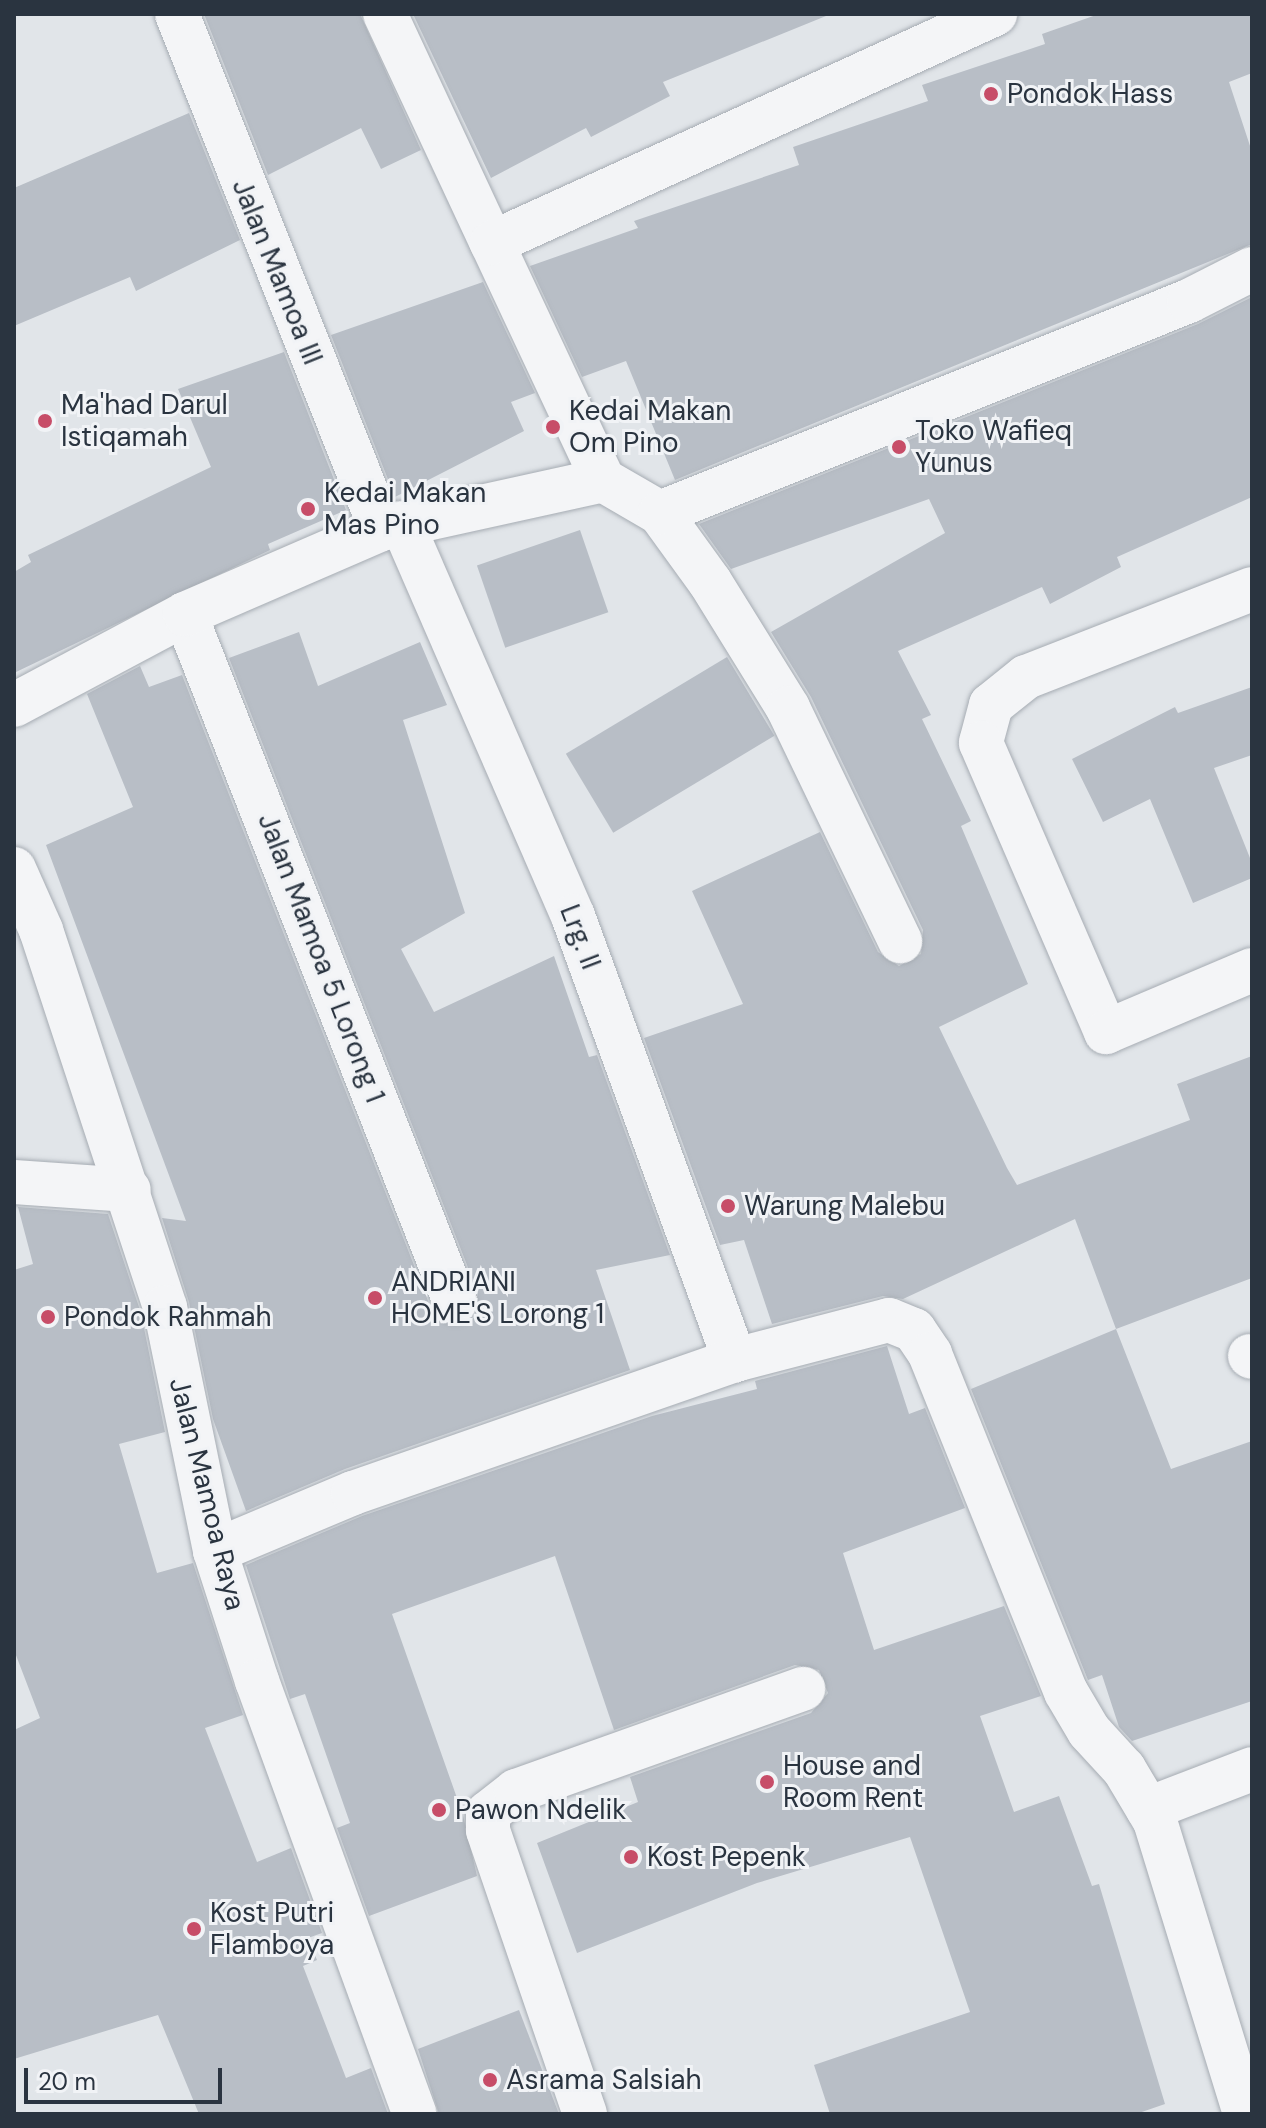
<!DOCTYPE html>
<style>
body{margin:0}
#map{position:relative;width:1266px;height:2128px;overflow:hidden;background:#e1e5e9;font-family:"DM Sans",sans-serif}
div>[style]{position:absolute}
.building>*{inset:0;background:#b8bec6;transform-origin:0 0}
.roads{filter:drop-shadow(0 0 2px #a6acb3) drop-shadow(0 0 2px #a6acb3)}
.minor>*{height:44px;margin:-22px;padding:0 22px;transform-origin:22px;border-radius:22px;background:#f4f5f7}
.dots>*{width:22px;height:22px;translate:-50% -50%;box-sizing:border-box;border:4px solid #f1f3f6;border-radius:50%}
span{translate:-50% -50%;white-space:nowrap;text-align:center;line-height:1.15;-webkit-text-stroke:6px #f1f3f6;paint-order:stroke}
.poi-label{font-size:28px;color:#2a3440}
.left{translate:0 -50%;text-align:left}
.street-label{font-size:28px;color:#2a3440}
.frame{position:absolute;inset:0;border:16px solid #2a3440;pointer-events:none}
.scale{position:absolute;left:24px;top:2068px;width:198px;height:36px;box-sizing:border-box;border:4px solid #2a3440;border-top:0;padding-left:10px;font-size:24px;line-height:28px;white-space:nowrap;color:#2a3440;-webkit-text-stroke:6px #f1f3f6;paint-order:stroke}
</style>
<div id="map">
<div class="building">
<i style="clip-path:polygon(204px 14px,360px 14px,421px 150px,381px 169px,361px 128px,268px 175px)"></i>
<i style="clip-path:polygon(413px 14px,825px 14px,826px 16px,663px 82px,670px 96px,591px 137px,586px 128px,491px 178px)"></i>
<i style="clip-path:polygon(1099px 14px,1252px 14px,1252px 73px,1229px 82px,1252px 152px,1252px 244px,675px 480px,626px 361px,582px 377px,530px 266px,638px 228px,634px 221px,799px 165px,793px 147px,928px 101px,922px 85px,1045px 44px,1042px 34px)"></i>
<i style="clip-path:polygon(189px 113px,240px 240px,136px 291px,130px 277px,14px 326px,14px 188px)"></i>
<i style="clip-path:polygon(483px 282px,535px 393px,511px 402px,524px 431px,395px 497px,331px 335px)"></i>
<i style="clip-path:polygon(1252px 297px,1252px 497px,1117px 557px,1121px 567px,1050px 604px,1042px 587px,898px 651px,931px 715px,922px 719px,971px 821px,961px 826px,1028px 984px,939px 1027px,1007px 1168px,1017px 1185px,1190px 1120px,1177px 1084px,1252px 1056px,1252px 1278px,1116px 1329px,1075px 1219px,903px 1299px,883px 1296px,772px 1324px,744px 1240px,720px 1245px,644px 1038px,743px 1004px,692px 891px,820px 832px,878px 952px,899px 966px,921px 954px,923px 930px,811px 697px,771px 632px,945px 533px,929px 499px,731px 569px,699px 524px,1198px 324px)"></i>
<i style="clip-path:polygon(284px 352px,346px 510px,268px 544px,270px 550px,14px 673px,14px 572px,31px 562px,28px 555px,211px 467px,178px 389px)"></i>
<i style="left:580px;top:530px;width:87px;height:109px;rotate:71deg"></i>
<i style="clip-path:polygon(299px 632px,318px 686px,420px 642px,447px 705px,403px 720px,465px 913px,401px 949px,434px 1012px,554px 956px,589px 1057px,597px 1055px,670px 1255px,596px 1270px,630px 1370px,345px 1469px,246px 1511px,213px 1419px,189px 1302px,162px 1218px,186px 1221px,46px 845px,133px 807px,87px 694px,140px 666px,149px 687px,182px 675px,432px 1311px,451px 1326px,474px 1318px,478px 1293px,229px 658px)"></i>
<i style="left:727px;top:657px;width:92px;height:188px;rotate:59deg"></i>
<i style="clip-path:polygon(1252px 687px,1252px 755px,1214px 768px,1252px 863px,1252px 878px,1193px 903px,1150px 799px,1103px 822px,1072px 759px,1175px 707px,1178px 713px)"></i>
<i style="clip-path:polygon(18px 1207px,108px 1214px,141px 1313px,165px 1432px,119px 1444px,157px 1573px,193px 1563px,243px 1715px,205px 1728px,257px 1862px,291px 1848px,322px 1933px,308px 1938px,317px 1960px,303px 1966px,346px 2078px,371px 2068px,388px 2114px,199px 2114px,158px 2015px,14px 2059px,14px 1730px,40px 1718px,14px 1650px,14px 1270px,33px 1264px)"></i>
<i style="clip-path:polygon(1116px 1329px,1171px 1469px,1252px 1441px,1252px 1701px,1132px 1741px,1119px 1727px,1102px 1675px,1088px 1680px,971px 1389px)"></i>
<i style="clip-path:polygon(887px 1346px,909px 1414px,925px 1408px,965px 1508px,843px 1553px,874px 1650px,1004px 1606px,1041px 1696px,980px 1716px,1014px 1812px,1059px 1796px,1092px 1886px,1099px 1884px,1165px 2104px,1136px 2114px,830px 2114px,814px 2065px,970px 2012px,910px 1837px,757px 1883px,577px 1953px,537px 1843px,638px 1802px,630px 1777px,811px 1713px,828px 1693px,819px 1670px,795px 1665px,614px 1730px,555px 1556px,392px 1614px,463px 1815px,477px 1876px,369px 1916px,337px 1828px,350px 1823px,305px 1694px,290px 1699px,246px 1565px,362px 1516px,652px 1416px,757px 1389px,755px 1381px)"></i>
<i style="clip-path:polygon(519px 2010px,559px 2114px,439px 2114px,418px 2049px)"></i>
</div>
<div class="roads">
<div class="minor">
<i style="left:177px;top:14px;width:554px;rotate:68.39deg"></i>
<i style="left:385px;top:14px;width:253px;rotate:65deg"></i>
<i style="left:603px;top:480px;width:262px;rotate:-115.1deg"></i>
<i style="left:492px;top:243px;width:553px;rotate:-24.48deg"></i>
<i style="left:660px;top:513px;width:85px;rotate:54.1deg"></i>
<i style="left:710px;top:582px;width:148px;rotate:58.2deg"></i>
<i style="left:788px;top:708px;width:259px;rotate:64.3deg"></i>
<i style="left:402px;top:523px;width:429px;rotate:66.5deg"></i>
<i style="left:573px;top:916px;width:473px;rotate:70deg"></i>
<i style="left:1252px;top:589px;width:243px;rotate:158.7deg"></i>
<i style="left:1026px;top:677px;width:45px;rotate:141.3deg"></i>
<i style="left:991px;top:705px;width:39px;rotate:105deg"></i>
<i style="left:981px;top:743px;width:315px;rotate:66.6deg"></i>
<i style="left:1106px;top:1032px;width:159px;rotate:-23deg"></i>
<i style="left:185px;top:614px;width:739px;rotate:68.57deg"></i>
<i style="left:14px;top:705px;width:194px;rotate:-28deg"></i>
<i style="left:185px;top:614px;width:214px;rotate:-23.4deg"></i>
<i style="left:381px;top:529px;width:227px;rotate:-12.4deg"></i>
<i style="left:603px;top:480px;width:66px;rotate:30.1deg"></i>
<i style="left:660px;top:513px;width:570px;rotate:-21.84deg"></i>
<i style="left:1189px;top:301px;width:71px;rotate:-26.9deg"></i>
<i style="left:14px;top:869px;width:67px;rotate:66.1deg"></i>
<i style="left:41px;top:930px;width:397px;rotate:71.8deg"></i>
<i style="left:165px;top:1307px;width:249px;rotate:78.4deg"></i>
<i style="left:215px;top:1551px;width:137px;rotate:72.1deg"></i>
<i style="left:257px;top:1681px;width:461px;rotate:70deg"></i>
<i style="left:14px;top:1182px;width:115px;rotate:4deg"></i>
<i style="left:1250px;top:1356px;width:2px;rotate:27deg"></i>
<i style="left:215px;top:1551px;width:150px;rotate:-22.8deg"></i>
<i style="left:353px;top:1493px;width:404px;rotate:-19.2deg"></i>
<i style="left:735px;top:1360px;width:159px;rotate:-14.6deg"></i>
<i style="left:889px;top:1320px;width:27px;rotate:22deg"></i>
<i style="left:914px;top:1330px;width:29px;rotate:56deg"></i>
<i style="left:930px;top:1354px;width:364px;rotate:68.1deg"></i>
<i style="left:1066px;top:1692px;width:45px;rotate:59.5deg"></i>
<i style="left:1089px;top:1731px;width:52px;rotate:47.4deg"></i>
<i style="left:1124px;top:1769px;width:61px;rotate:59.2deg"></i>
<i style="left:1155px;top:1821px;width:307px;rotate:72.9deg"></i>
<i style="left:1148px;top:1809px;width:111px;rotate:-21deg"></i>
<i style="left:585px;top:2114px;width:300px;rotate:-108.9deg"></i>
<i style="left:488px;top:1830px;width:17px;rotate:-90deg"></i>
<i style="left:488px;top:1813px;width:36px;rotate:-38deg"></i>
<i style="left:516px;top:1791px;width:305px;rotate:-19.6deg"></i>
</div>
</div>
<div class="dots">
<i style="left:991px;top:94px;background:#c74d68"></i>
<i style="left:45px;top:421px;background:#c74d68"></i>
<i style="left:553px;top:427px;background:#c74d68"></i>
<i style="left:899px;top:447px;background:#c74d68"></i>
<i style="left:308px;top:509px;background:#c74d68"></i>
<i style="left:728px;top:1206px;background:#c74d68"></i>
<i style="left:375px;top:1298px;background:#c74d68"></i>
<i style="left:48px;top:1317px;background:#c74d68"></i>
<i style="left:767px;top:1782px;background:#c74d68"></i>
<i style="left:439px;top:1810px;background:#c74d68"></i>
<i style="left:631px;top:1857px;background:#c74d68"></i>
<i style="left:194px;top:1929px;background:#c74d68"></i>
<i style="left:490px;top:2080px;background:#c74d68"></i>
</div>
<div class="poi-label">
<span class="left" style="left:1007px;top:94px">Pondok Hass</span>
<span class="left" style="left:61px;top:421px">Ma'had Darul<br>Istiqamah</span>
<span class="left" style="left:569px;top:427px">Kedai Makan<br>Om Pino</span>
<span class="left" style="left:915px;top:447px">Toko Wafieq<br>Yunus</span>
<span class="left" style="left:324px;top:509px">Kedai Makan<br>Mas Pino</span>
<span class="left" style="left:744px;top:1206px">Warung Malebu</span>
<span class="left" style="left:391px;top:1298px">ANDRIANI<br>HOME'S Lorong 1</span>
<span class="left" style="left:64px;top:1317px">Pondok Rahmah</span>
<span class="left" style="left:783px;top:1782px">House and<br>Room Rent</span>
<span class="left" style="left:455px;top:1810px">Pawon Ndelik</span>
<span class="left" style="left:647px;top:1857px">Kost Pepenk</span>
<span class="left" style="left:210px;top:1929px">Kost Putri<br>Flamboya</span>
<span class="left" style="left:506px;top:2080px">Asrama Salsiah</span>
</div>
<div class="street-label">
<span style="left:277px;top:272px;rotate:68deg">Jalan Mamoa III</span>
<span style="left:580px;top:937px;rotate:69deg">Lrg. II</span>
<span style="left:321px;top:958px;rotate:69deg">Jalan Mamoa 5 Lorong 1</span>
<span style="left:207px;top:1494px;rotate:76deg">Jalan Mamoa Raya</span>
</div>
<div class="frame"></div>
<div class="scale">20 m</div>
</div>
